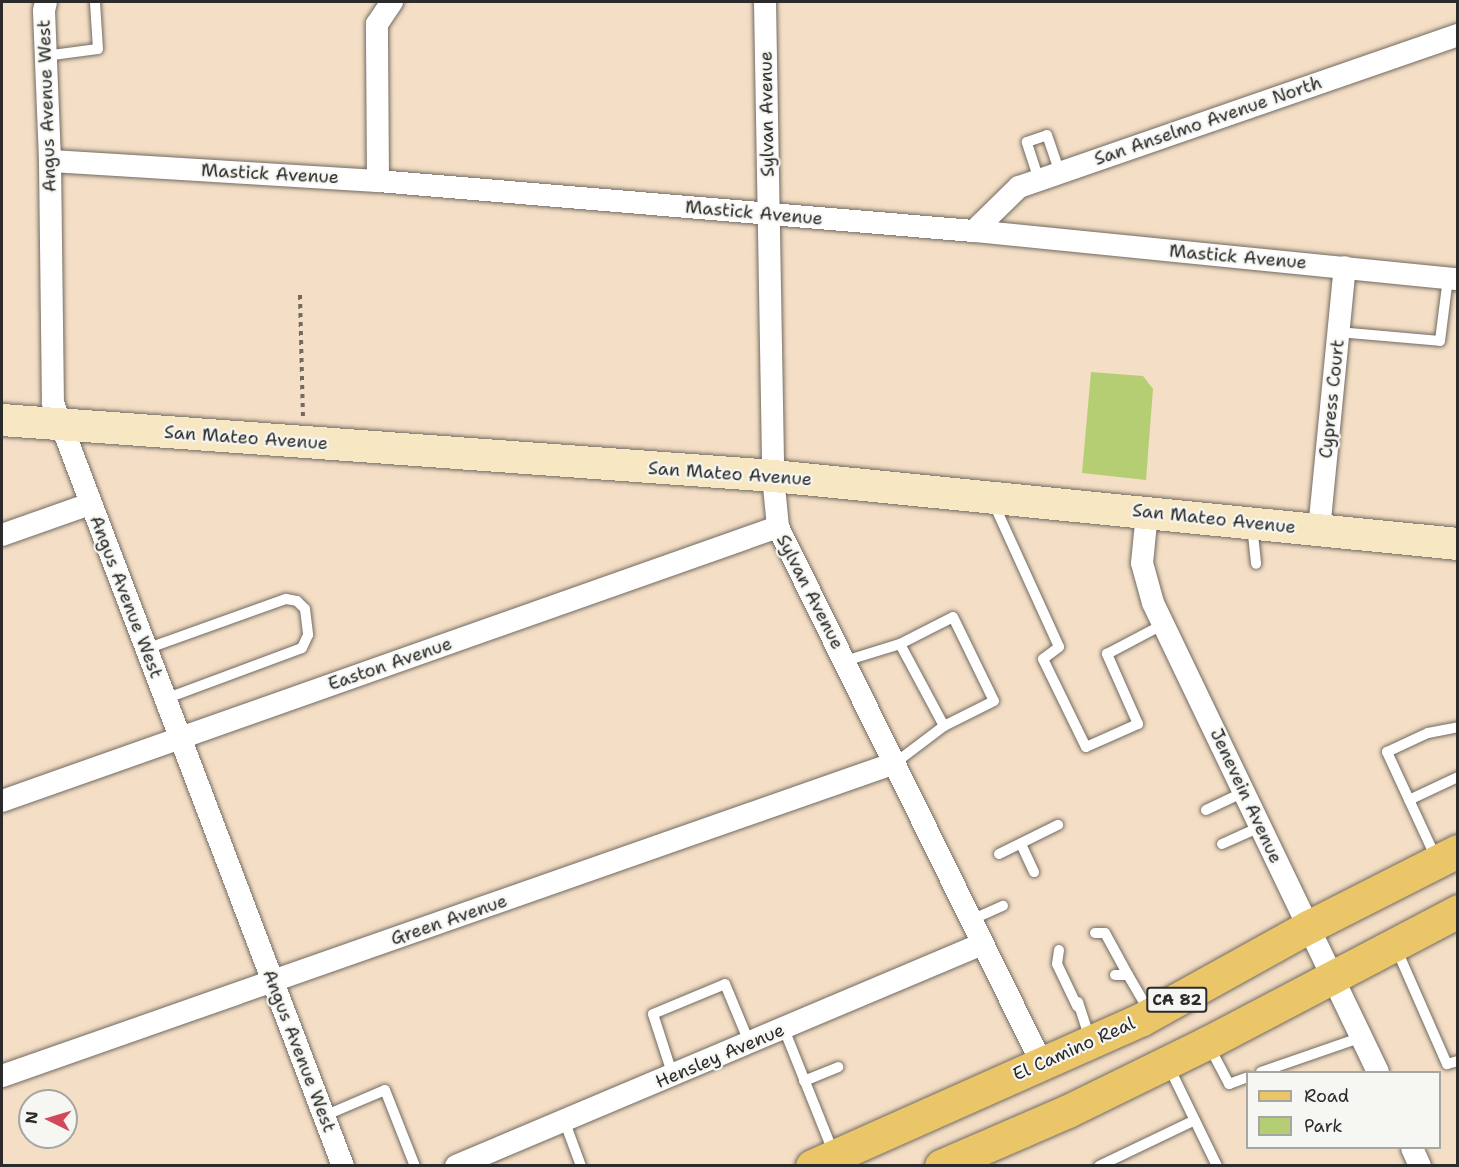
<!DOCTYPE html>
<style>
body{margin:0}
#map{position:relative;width:1459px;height:1167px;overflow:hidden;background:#f4dec5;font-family:"Shantell Sans",sans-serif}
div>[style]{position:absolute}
.green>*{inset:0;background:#b5ce73}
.path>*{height:4px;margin-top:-2px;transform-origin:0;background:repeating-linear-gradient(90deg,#716a61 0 4.5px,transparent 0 9px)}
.roads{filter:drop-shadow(0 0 2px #716a61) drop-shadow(0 0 2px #716a61)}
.lane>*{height:10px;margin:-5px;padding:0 5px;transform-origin:5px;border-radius:5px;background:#fff}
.street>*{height:22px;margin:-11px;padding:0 11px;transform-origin:11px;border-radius:11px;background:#fff}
.secondary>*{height:32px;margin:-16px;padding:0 16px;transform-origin:16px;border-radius:16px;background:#f7e8c3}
.primary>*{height:33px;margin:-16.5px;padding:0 16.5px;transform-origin:16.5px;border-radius:16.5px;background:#eac669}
span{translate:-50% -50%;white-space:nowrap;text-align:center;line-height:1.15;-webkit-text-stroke:4.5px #f6f6f2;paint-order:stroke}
.shield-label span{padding:2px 4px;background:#f6f6f2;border:2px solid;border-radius:4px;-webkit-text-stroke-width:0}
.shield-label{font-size:16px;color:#2b2b2b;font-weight:700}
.street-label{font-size:18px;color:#2b2b2b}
.frame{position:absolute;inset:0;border:3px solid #2b2b2b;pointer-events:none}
.legend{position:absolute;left:1246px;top:1071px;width:195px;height:78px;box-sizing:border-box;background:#f6f6f2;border:2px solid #a5a5a2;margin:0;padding:8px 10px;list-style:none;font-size:18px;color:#2b2b2b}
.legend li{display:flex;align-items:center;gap:12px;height:30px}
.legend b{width:30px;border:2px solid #a5a5a2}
.north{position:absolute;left:18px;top:1089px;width:60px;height:60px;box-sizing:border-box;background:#f6f6f2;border:2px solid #a5a5a2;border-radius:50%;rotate:275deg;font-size:16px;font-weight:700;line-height:24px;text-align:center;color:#2b2b2b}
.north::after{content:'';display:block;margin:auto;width:21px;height:27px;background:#d1495b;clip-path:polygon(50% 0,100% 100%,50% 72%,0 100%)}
</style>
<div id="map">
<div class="green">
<i style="clip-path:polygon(1091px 372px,1143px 376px,1153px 389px,1146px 480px,1082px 473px)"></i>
</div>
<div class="path">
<i style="left:300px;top:295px;width:122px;rotate:88.6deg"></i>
</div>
<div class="roads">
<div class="lane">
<i style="left:45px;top:56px;width:53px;rotate:-7.5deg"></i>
<i style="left:98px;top:49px;width:47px;rotate:-93.7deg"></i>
<i style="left:1039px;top:180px;width:40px;rotate:-108deg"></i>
<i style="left:1027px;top:142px;width:21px;rotate:-19deg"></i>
<i style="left:1047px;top:135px;width:40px;rotate:71.1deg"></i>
<i style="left:1338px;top:332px;width:102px;rotate:5deg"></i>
<i style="left:1440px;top:341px;width:64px;rotate:-82.8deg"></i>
<i style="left:993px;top:502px;width:159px;rotate:65.5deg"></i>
<i style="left:1059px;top:647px;width:20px;rotate:143deg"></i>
<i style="left:1043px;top:659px;width:98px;rotate:64deg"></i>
<i style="left:1086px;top:747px;width:57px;rotate:-23.9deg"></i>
<i style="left:1138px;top:724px;width:77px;rotate:-113.9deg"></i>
<i style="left:1107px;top:654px;width:64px;rotate:-27.8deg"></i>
<i style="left:1252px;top:525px;width:39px;rotate:84deg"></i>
<i style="left:146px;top:649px;width:149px;rotate:-19.7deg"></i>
<i style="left:286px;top:599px;width:11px;rotate:10deg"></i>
<i style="left:297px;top:601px;width:11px;rotate:45deg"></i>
<i style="left:305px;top:609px;width:26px;rotate:83deg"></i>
<i style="left:308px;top:635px;width:14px;rotate:115deg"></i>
<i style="left:302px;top:648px;width:146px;rotate:159.6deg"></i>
<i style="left:845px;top:661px;width:58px;rotate:-17.2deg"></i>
<i style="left:900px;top:644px;width:59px;rotate:-27deg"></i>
<i style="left:953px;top:617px;width:93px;rotate:64deg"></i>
<i style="left:994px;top:701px;width:56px;rotate:153.4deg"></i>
<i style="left:944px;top:726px;width:93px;rotate:-118.2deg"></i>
<i style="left:895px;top:763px;width:61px;rotate:-37.1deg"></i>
<i style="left:1409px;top:800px;width:54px;rotate:-25.1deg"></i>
<i style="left:1206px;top:810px;width:42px;rotate:-25.3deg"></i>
<i style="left:1021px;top:844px;width:31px;rotate:65deg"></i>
<i style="left:1222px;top:844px;width:42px;rotate:-24.1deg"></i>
<i style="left:999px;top:854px;width:66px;rotate:-26.2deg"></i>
<i style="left:1436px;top:858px;width:117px;rotate:-114.8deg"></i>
<i style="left:1387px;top:752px;width:45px;rotate:-24.9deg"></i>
<i style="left:1428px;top:733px;width:31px;rotate:-11deg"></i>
<i style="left:971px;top:920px;width:35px;rotate:-24deg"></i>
<i style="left:1095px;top:933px;width:10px"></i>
<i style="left:1105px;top:933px;width:48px;rotate:61.3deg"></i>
<i style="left:1396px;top:948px;width:127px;rotate:66.3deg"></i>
<i style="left:1447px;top:1064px;width:11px;rotate:-15deg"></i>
<i style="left:1059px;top:950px;width:14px;rotate:98deg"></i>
<i style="left:1057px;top:964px;width:47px;rotate:64.5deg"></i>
<i style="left:1115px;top:975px;width:13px"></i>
<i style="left:1128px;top:975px;width:42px;rotate:59.7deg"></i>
<i style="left:1078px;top:1002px;width:38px;rotate:72deg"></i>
<i style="left:784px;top:1029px;width:135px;rotate:68.2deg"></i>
<i style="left:1209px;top:1046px;width:43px;rotate:62.2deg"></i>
<i style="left:1229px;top:1084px;width:20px;rotate:-20deg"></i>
<i style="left:1168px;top:1065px;width:112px;rotate:64.1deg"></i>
<i style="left:1261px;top:1072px;width:107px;rotate:-19.1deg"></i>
<i style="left:673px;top:1076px;width:65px;rotate:-107.9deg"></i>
<i style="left:653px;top:1014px;width:78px;rotate:-22.6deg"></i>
<i style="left:725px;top:984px;width:63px;rotate:67.5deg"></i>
<i style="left:804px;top:1081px;width:37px;rotate:-22deg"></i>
<i style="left:324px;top:1116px;width:66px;rotate:-23.1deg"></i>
<i style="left:385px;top:1090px;width:82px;rotate:68.5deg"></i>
<i style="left:564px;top:1120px;width:49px;rotate:69.7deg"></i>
<i style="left:1099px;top:1166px;width:106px;rotate:-25.6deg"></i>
</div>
<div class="street">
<i style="left:46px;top:2px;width:9px;rotate:103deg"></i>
<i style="left:44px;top:11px;width:150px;rotate:87.7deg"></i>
<i style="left:50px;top:161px;width:242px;rotate:89.3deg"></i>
<i style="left:53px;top:403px;width:816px;rotate:69.19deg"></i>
<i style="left:765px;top:2px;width:474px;rotate:89deg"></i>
<i style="left:773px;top:476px;width:51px;rotate:84.4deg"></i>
<i style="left:778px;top:527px;width:598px;rotate:63.82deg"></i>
<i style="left:50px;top:161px;width:329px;rotate:3.5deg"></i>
<i style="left:378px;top:181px;width:598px;rotate:4.8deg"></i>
<i style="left:974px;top:231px;width:486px;rotate:5.7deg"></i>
<i style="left:378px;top:181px;width:157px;rotate:-90.4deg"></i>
<i style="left:377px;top:24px;width:27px;rotate:-56deg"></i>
<i style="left:974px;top:231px;width:63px;rotate:-44.4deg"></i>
<i style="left:1019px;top:187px;width:465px;rotate:-19.1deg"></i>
<i style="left:1147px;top:513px;width:50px;rotate:95.7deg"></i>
<i style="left:1142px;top:563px;width:41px;rotate:74.6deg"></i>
<i style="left:1153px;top:603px;width:520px;rotate:64.37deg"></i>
<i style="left:1319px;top:530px;width:264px;rotate:-84.4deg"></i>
<i style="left:2px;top:535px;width:93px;rotate:-19.4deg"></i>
<i style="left:2px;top:801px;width:823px;rotate:-19.45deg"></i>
<i style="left:2px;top:1076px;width:946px;rotate:-19.32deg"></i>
<i style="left:1412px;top:1148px;width:20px;rotate:66deg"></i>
<i style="left:456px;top:1166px;width:571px;rotate:-22.88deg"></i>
</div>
<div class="secondary">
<i style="left:2px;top:420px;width:773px;rotate:4.15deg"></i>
<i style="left:773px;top:476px;width:688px;rotate:5.67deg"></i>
</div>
<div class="primary">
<i style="left:812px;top:1166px;width:361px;rotate:-24deg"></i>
<i style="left:1142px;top:1019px;width:190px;rotate:-29deg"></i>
<i style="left:1308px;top:927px;width:168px;rotate:-26.9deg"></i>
<i style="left:941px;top:1166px;width:138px;rotate:-23.4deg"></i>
<i style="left:1068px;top:1111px;width:155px;rotate:-26.1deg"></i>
<i style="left:1207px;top:1043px;width:284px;rotate:-27.7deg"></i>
</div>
</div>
<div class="shield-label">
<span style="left:1177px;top:1000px">CA 82</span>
</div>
<div class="street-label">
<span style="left:47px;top:106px;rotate:-92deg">Angus Avenue West</span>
<span style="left:767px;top:114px;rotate:-91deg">Sylvan Avenue</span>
<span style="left:1208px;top:121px;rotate:-19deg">San Anselmo Avenue North</span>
<span style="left:270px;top:174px;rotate:3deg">Mastick Avenue</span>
<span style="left:754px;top:213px;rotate:5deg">Mastick Avenue</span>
<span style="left:1238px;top:257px;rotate:5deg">Mastick Avenue</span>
<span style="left:1332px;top:399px;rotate:-84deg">Cypress Court</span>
<span style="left:246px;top:438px;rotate:4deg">San Mateo Avenue</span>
<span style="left:730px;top:474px;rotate:4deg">San Mateo Avenue</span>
<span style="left:1214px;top:519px;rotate:6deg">San Mateo Avenue</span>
<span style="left:810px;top:592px;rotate:63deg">Sylvan Avenue</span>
<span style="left:126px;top:597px;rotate:69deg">Angus Avenue West</span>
<span style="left:390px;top:664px;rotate:-19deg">Easton Avenue</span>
<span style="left:1246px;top:796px;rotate:65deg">Jenevein Avenue</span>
<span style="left:449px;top:920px;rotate:-19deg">Green Avenue</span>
<span style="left:1074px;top:1049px;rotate:-24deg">El Camino Real</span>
<span style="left:299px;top:1051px;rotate:69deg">Angus Avenue West</span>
<span style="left:720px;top:1056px;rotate:-23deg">Hensley Avenue</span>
</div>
<div class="frame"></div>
<ul class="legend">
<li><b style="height:8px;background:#eac669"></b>Road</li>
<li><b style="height:16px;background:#b5ce73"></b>Park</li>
</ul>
<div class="north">N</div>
</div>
